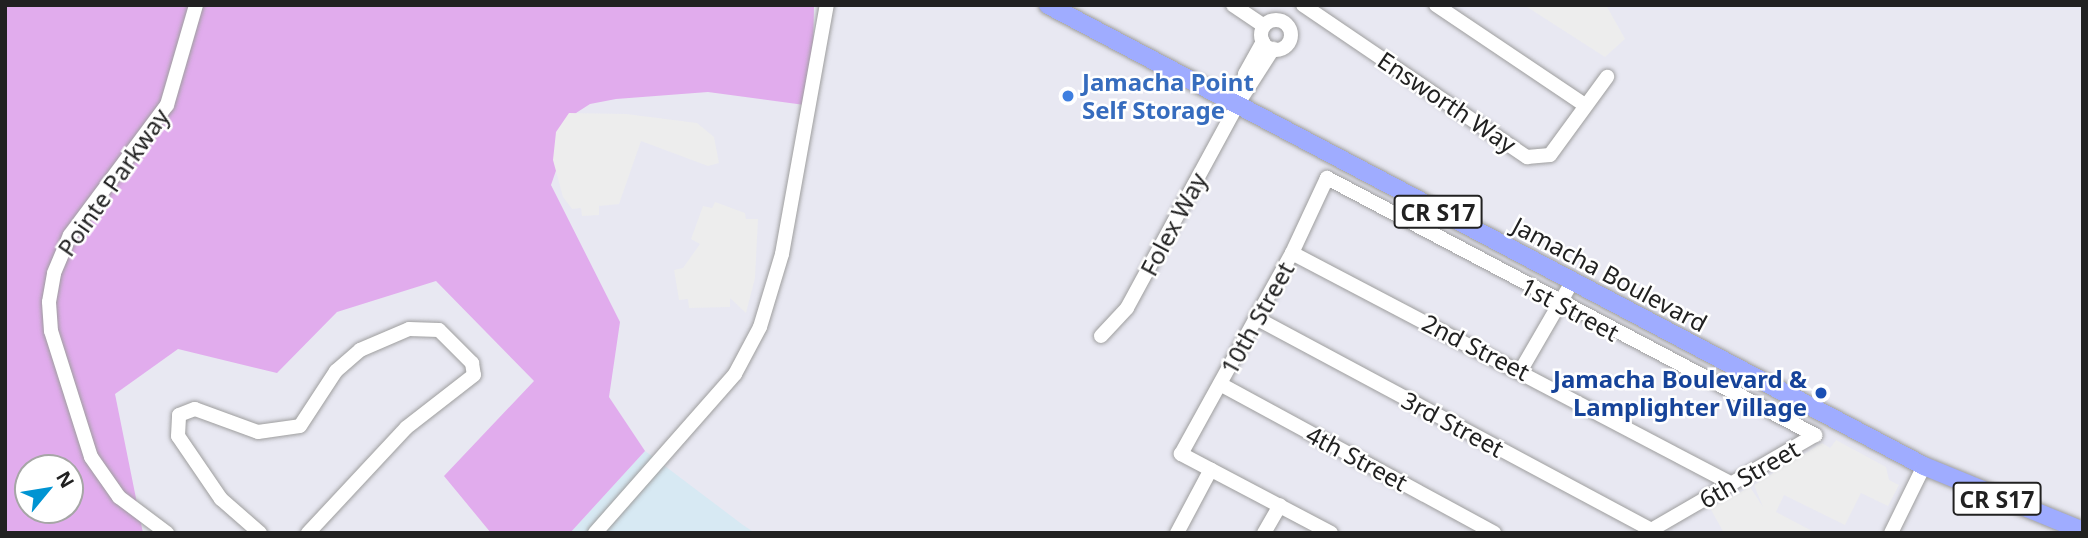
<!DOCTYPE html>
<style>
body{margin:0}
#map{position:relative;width:2088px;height:538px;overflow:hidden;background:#e8e8f2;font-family:"Noto Sans",sans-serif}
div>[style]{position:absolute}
.commercial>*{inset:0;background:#d7e9f3}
.grass>*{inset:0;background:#e1aced}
.parking>*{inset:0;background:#ededed}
.roads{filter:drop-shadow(0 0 2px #9e9e9e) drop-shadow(0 0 2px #9e9e9e)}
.minor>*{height:14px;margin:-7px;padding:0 7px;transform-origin:7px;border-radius:7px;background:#fff}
.minor>.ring{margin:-7px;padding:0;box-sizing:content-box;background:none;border:14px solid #fff;border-radius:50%}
.major>*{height:18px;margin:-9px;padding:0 9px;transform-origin:9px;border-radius:9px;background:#9facff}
.dots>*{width:19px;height:19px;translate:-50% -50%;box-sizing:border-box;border:4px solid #fff;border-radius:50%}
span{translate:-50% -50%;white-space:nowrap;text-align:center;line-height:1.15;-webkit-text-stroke:5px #fff;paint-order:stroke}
.shield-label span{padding:2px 5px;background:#fff;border:2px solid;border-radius:5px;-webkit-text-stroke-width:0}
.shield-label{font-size:23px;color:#212121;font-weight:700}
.shop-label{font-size:24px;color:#366cbe;font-weight:700}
.left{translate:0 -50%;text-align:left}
.street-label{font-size:24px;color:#212121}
.transit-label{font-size:24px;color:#164399;font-weight:700}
.right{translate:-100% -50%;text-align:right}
.frame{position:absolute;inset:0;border:7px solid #212121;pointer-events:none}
.north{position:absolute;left:14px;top:454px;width:70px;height:70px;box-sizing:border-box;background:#fff;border:2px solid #a6a6a6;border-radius:50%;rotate:60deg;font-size:19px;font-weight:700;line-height:28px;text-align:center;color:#212121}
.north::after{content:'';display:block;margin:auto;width:24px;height:32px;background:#0094d2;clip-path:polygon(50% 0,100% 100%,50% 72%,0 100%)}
</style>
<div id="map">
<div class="commercial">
<i style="clip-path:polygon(645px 451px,743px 525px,755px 533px,570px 533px)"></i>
</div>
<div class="grass">
<i style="clip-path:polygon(evenodd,5px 5px,814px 5px,812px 106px,708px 92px,616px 99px,590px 104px,576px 113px,551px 185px,620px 322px,609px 397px,645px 451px,570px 533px,491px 533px,444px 476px,534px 381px,436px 281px,337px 312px,277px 373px,178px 349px,115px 394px,143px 533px,5px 533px,5px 5px,28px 468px,70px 468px,70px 510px,28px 510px,28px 468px)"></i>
</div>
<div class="parking">
<i style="clip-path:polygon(1524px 5px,1606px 5px,1625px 39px,1605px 57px)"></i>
<i style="clip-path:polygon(569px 113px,626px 114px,697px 123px,714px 137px,719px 163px,708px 166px,641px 141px,619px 204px,599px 206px,599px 215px,582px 216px,581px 208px,572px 209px,563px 197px,553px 160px,556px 132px)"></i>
<i style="clip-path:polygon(715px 202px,745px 213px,746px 219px,758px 219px,755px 278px,746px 313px,730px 298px,730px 307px,689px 308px,688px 299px,679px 300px,674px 270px,683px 268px,700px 244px,691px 239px,703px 206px,712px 208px)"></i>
<i style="clip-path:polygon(1836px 440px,1886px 467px,1889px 480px,1899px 485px,1888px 506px,1861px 493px,1845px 525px,1784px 495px,1776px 512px,1816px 533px,1724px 533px,1710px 508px,1750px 487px,1763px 507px,1754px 485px,1822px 443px,1830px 448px)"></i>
</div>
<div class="roads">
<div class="minor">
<i style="left:1233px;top:5px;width:37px;rotate:34deg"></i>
<i style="left:1303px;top:5px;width:271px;rotate:34.2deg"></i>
<i style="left:1527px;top:157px;width:23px;rotate:-5deg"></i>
<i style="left:1550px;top:155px;width:97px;rotate:-53.8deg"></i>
<i style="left:1436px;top:5px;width:179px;rotate:33.9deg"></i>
<i class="ring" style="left:1261px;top:20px;width:16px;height:16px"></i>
<i style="left:1239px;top:97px;width:24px;rotate:-75deg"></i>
<i style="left:1245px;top:74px;width:37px;rotate:-61deg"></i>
<i style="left:1292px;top:253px;width:497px;rotate:27.7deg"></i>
<i style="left:1256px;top:318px;width:448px;rotate:28.2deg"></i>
<i style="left:1101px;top:336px;width:38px;rotate:-47deg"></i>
<i style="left:1127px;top:308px;width:231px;rotate:-61.5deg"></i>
<i style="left:1237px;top:105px;width:67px;rotate:-57.3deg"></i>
<i style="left:1521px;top:370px;width:102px;rotate:-59.9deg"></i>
<i style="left:1220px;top:384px;width:312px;rotate:28.5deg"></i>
<i style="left:167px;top:533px;width:60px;rotate:-143.1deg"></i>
<i style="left:119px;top:497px;width:49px;rotate:-125deg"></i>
<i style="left:91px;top:457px;width:132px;rotate:-107.6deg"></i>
<i style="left:51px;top:331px;width:29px;rotate:-94deg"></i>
<i style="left:49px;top:302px;width:29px;rotate:-80deg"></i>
<i style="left:54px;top:273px;width:41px;rotate:-67.2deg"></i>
<i style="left:70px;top:235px;width:162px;rotate:-53.3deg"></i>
<i style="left:167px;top:105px;width:104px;rotate:-73.8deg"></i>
<i style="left:260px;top:533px;width:52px;rotate:-138.9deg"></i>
<i style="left:221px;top:499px;width:76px;rotate:-124.3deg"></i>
<i style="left:178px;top:436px;width:21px;rotate:-87deg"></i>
<i style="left:179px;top:415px;width:17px;rotate:-21deg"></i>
<i style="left:195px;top:409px;width:67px;rotate:20.1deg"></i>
<i style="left:258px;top:432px;width:42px;rotate:-8.1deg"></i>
<i style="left:300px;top:426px;width:66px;rotate:-56.8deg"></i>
<i style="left:336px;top:371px;width:32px;rotate:-41deg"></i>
<i style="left:360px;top:350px;width:53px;rotate:-23.2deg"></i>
<i style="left:409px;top:329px;width:30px;rotate:2deg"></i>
<i style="left:439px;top:330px;width:47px;rotate:45deg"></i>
<i style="left:472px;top:363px;width:12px;rotate:81deg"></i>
<i style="left:474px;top:375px;width:86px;rotate:142.1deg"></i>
<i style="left:406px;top:428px;width:144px;rotate:133deg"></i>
<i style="left:595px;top:533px;width:212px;rotate:-48.6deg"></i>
<i style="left:735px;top:374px;width:53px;rotate:-62deg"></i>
<i style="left:760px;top:327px;width:76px;rotate:-73.2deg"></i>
<i style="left:782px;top:254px;width:253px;rotate:-79.8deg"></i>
<i style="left:1177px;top:533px;width:72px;rotate:-62deg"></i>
<i style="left:1264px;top:533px;width:32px;rotate:-60deg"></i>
<i style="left:1331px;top:533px;width:170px;rotate:-152.2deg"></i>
<i style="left:1181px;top:454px;width:230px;rotate:-61.1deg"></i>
<i style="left:1292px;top:253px;width:83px;rotate:-65deg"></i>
<i style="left:1327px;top:178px;width:552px;rotate:27.77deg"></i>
<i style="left:1646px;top:533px;width:195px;rotate:-30.1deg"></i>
<i style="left:1891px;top:533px;width:75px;rotate:-63.8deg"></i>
</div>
<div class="major">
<i style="left:1048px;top:5px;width:990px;rotate:27.76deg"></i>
<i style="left:1924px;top:466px;width:172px;rotate:22.2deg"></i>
</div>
</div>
<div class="dots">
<i style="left:1068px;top:96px;background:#3f7fe0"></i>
<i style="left:1821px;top:393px;background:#1a4fb4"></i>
</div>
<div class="shield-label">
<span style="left:1438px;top:212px">CR S17</span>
<span style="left:1997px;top:499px">CR S17</span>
</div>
<div class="shop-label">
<span class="left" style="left:1082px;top:96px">Jamacha Point<br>Self Storage</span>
</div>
<div class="street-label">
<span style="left:1447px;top:102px;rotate:34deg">Ensworth Way</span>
<span style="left:113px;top:182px;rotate:-55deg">Pointe Parkway</span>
<span style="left:1173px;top:224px;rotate:-62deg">Folex Way</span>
<span style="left:1610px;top:274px;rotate:28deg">Jamacha Boulevard</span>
<span style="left:1570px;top:309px;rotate:28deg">1st Street</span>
<span style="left:1257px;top:318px;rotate:-61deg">10th Street</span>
<span style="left:1476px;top:347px;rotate:27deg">2nd Street</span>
<span style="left:1453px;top:424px;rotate:28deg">3rd Street</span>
<span style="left:1357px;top:458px;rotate:28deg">4th Street</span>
<span style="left:1749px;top:474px;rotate:-30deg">6th Street</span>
</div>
<div class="transit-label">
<span class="right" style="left:1807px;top:393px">Jamacha Boulevard &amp;<br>Lamplighter Village</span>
</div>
<div class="frame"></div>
<div class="north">N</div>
</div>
